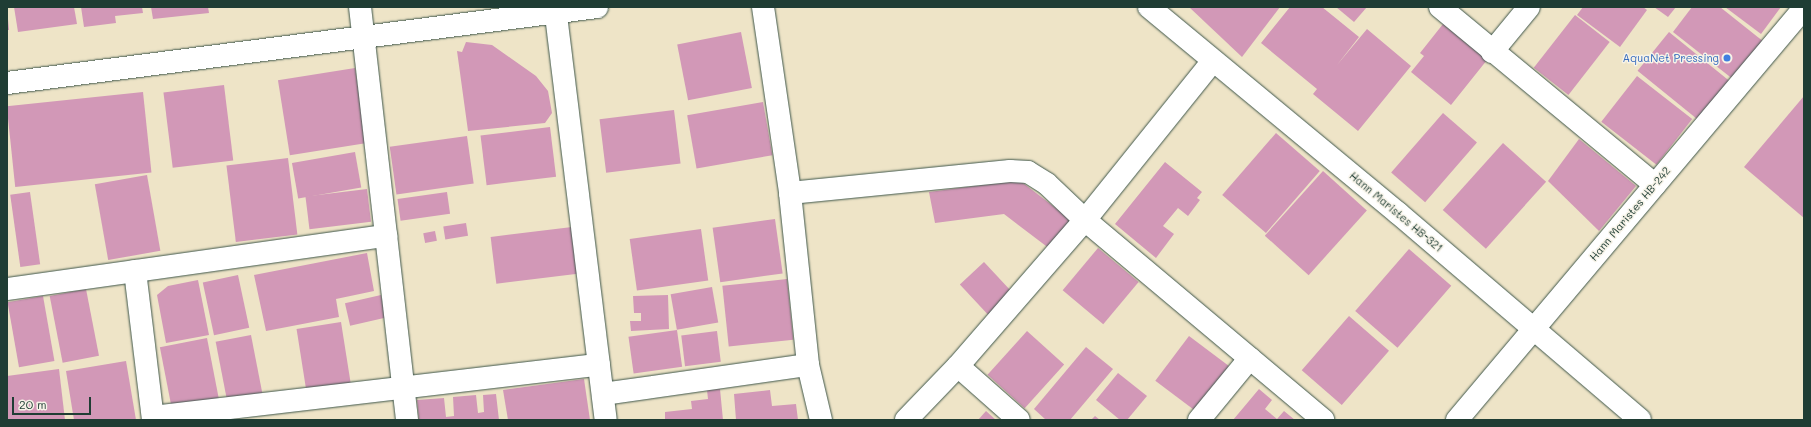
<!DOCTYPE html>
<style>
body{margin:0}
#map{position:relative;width:1811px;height:427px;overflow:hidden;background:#eee4c7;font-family:Mali,sans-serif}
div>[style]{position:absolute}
.building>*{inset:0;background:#d298b7;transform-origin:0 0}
.roads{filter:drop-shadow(0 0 1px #3e564a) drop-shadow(0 0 1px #3e564a)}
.minor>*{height:22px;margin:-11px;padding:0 11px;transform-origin:11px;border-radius:11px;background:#fff}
.dots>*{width:11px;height:11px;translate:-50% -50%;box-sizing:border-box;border:2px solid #f7f3e8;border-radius:50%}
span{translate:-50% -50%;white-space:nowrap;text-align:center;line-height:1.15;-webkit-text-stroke:3px #f7f3e8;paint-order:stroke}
.shop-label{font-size:11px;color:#366cbe}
.right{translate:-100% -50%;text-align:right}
.street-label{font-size:11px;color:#1f3d34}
.frame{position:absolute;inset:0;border:8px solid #1f3d34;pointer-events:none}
.scale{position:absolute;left:12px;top:397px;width:79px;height:18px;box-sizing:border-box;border:2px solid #1f3d34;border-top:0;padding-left:5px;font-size:12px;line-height:14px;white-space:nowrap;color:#1f3d34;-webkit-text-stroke:3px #f7f3e8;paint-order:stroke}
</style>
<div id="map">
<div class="building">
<i style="clip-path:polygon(14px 7px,74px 7px,77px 24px,18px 32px)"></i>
<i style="clip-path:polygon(81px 7px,142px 7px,143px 13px,115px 16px,116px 23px,84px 27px)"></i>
<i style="clip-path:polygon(151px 7px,208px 7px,209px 13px,153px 19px)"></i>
<i style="clip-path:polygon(1189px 7px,1280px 7px,1242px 57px)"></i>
<i style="clip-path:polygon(1290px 7px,1322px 7px,1359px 37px,1337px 65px,1367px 29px,1411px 66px,1358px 131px,1313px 94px,1317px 89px,1261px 43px)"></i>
<i style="clip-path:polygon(1336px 7px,1367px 7px,1354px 22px)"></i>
<i style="clip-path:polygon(1583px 7px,1643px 7px,1647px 10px,1620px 47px,1577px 15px)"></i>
<i style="clip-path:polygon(1654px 7px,1676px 7px,1668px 17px)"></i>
<i style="clip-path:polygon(1692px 7px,1720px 7px,1764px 42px,1734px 80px,1673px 32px)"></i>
<i style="clip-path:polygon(1725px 7px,1781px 7px,1761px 34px)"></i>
<i style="left:1575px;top:15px;width:44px;height:67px;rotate:38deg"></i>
<i style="clip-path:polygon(7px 19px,8px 19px,9px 30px,7px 30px)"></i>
<i style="clip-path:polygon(1443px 24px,1487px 60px,1451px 105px,1411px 72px,1424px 56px,1420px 53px)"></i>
<i style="left:741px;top:32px;width:57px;height:65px;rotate:79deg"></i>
<i style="left:1669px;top:32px;width:81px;height:50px;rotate:39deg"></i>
<i style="clip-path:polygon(466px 42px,492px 45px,536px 76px,548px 91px,552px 113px,545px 123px,468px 131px,457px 51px,462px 52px)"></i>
<i style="left:355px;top:68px;width:76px;height:78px;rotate:81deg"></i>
<i style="left:1637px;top:76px;width:70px;height:58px;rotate:38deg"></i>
<i style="left:224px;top:85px;width:76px;height:61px;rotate:83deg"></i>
<i style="left:143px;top:92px;width:81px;height:137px;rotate:84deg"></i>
<i style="clip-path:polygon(1804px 96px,1804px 218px,1744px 167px)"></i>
<i style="left:763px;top:102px;width:54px;height:77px;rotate:80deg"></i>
<i style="left:674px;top:110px;width:54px;height:75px;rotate:83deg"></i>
<i style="left:1443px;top:113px;width:45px;height:79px;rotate:41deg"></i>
<i style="left:550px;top:127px;width:50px;height:70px;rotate:83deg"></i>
<i style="left:1276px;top:133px;width:58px;height:82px;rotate:41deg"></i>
<i style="left:467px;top:136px;width:48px;height:78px;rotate:82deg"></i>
<i style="clip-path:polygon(1579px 139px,1636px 186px,1599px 231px,1548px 181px)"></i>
<i style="left:1503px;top:143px;width:58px;height:90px;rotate:42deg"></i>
<i style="left:355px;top:152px;width:36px;height:64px;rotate:80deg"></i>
<i style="left:288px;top:158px;width:77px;height:62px;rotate:83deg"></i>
<i style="clip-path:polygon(1165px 162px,1202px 192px,1197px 198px,1200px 200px,1188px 216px,1178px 208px,1163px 226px,1174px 234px,1156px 258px,1115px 224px)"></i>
<i style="left:1323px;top:171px;width:59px;height:87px;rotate:42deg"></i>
<i style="left:147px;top:175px;width:77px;height:53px;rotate:80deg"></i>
<i style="clip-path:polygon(1019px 180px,1074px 222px,1050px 249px,1004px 214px,935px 223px,929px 192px)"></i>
<i style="left:367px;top:189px;width:33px;height:62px;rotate:83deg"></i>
<i style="left:30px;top:192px;width:73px;height:20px;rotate:82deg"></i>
<i style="left:447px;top:192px;width:22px;height:50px;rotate:82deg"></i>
<i style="left:775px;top:219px;width:55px;height:63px;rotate:82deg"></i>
<i style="left:466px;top:223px;width:13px;height:23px;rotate:81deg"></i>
<i style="left:572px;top:227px;width:47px;height:82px;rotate:83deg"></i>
<i style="left:701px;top:229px;width:52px;height:72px;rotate:82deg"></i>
<i style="left:435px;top:231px;width:10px;height:12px;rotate:79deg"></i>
<i style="left:1098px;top:248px;width:53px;height:55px;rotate:40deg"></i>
<i style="left:1409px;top:249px;width:56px;height:82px;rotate:41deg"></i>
<i style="clip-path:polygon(367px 253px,374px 291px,336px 299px,339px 317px,266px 331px,254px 275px)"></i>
<i style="left:984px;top:262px;width:41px;height:33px;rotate:47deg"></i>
<i style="left:238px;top:275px;width:54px;height:36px;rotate:78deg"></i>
<i style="left:787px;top:279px;width:61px;height:65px;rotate:84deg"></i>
<i style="clip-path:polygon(198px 280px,209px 335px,166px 343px,157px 295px,168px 286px)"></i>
<i style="left:712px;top:287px;width:36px;height:42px;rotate:80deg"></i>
<i style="left:86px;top:289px;width:68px;height:37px;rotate:79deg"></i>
<i style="left:381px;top:295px;width:23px;height:37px;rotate:77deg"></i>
<i style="clip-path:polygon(668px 295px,669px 329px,631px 331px,630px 321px,641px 321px,641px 313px,634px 313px,633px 296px)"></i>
<i style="left:43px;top:296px;width:66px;height:36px;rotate:80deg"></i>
<i style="left:1349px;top:316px;width:53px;height:72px;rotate:41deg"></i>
<i style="left:341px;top:322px;width:64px;height:45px;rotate:81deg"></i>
<i style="left:677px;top:330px;width:37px;height:49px;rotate:82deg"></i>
<i style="left:717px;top:331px;width:31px;height:36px;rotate:83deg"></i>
<i style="left:1027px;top:331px;width:50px;height:59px;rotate:42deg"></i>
<i style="left:251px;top:335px;width:62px;height:36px;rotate:79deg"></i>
<i style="left:1189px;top:336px;width:50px;height:56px;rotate:37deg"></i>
<i style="left:207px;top:338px;width:63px;height:48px;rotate:79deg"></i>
<i style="clip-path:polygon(1086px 347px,1113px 369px,1070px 420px,1046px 420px,1034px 409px)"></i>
<i style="clip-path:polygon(126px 361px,136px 420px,74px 420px,66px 371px)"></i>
<i style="clip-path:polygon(59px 369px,65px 420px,7px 420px,7px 376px)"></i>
<i style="clip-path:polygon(1118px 373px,1147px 396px,1127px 420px,1120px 420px,1096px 400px)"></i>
<i style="clip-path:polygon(584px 379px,590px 420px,508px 420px,503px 390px)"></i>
<i style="clip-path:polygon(720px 389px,723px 420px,665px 420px,665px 412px,692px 409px,691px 401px,708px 399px,707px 390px)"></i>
<i style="clip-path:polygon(1259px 389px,1272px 400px,1265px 409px,1277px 419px,1284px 411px,1295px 420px,1233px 420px)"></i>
<i style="clip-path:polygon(770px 390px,772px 406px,796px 404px,798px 420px,736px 420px,734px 394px)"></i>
<i style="clip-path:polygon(496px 394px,499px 420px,419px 420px,417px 400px,444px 398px,446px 417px,454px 416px,453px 397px,476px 395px,478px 413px,484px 412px,483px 395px)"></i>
<i style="clip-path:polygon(986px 411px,996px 420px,978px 420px)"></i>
<i style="clip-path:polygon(1095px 416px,1100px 420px,1091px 420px)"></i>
</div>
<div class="roads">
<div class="minor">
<i style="left:360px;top:7px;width:416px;rotate:83.5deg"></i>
<i style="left:555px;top:7px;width:416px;rotate:83deg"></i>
<i style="left:763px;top:7px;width:188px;rotate:81.7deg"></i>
<i style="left:790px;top:193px;width:173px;rotate:84deg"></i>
<i style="left:808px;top:365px;width:57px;rotate:76.7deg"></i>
<i style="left:1149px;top:7px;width:323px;rotate:39.6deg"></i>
<i style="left:1398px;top:213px;width:318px;rotate:40.5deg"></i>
<i style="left:1440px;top:7px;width:279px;rotate:39.6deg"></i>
<i style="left:1492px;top:52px;width:58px;rotate:-50.6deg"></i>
<i style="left:7px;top:83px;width:595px;rotate:-7.34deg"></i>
<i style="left:790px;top:193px;width:221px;rotate:-5.7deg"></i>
<i style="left:1010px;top:171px;width:18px;rotate:3deg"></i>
<i style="left:1028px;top:172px;width:22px;rotate:32deg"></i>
<i style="left:1047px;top:184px;width:52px;rotate:43.5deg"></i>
<i style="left:1085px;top:220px;width:311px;rotate:40deg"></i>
<i style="left:135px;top:271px;width:150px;rotate:83.1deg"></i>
<i style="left:7px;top:289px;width:383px;rotate:-8deg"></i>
<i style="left:958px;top:366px;width:81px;rotate:41.5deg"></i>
<i style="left:603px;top:394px;width:207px;rotate:-8.1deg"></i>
<i style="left:153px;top:417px;width:449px;rotate:-6.7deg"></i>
<i style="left:906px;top:420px;width:75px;rotate:-46.1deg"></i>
<i style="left:958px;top:366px;width:194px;rotate:-49deg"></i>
<i style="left:1085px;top:220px;width:204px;rotate:-51.2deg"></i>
<i style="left:1199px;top:420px;width:80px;rotate:-50.6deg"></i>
<i style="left:1457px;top:420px;width:539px;rotate:-49.89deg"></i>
</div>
</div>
<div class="dots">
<i style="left:1727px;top:58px;background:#3f7fe0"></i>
</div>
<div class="shop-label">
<span class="right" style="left:1719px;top:58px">AquaNet Pressing</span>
</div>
<div class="street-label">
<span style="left:1396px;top:212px;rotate:40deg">Hann Maristes HB-321</span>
<span style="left:1630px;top:214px;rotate:-50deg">Hann Maristes HB-242</span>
</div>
<div class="frame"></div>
<div class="scale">20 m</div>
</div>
